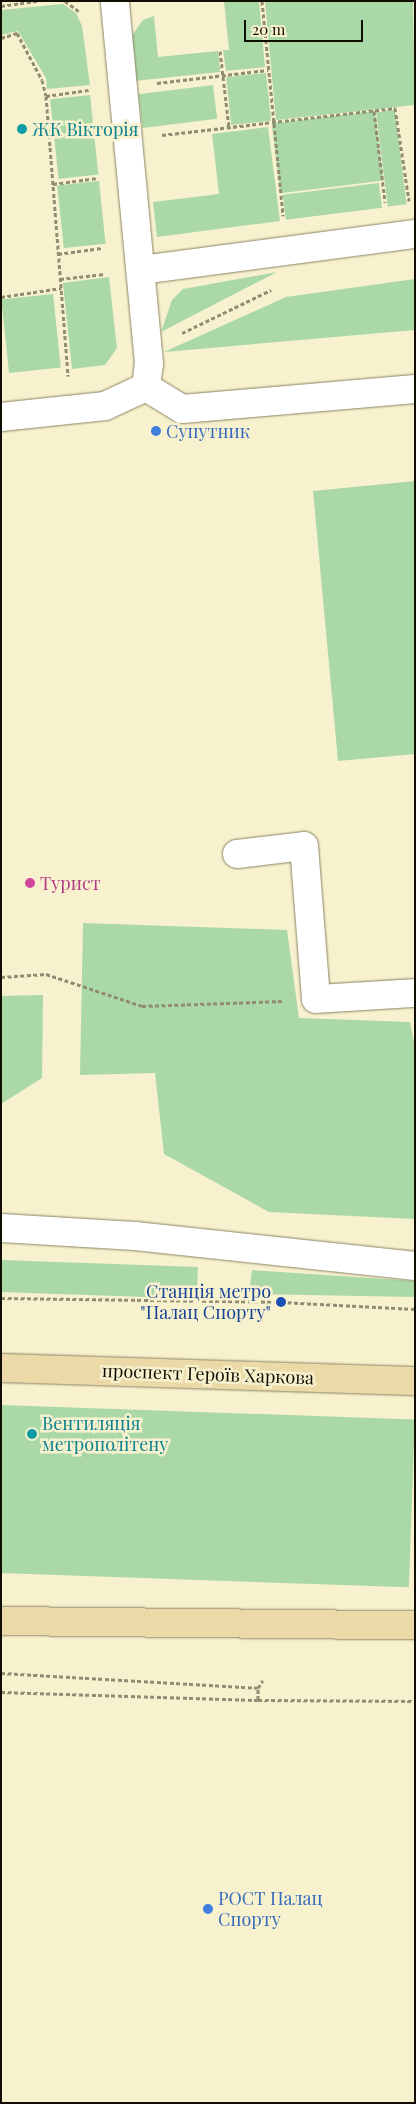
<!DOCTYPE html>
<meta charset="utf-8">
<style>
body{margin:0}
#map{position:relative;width:416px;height:2104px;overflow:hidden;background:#f8f1ce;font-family:"Playfair Display",serif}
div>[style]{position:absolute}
.green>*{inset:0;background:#aad8a7;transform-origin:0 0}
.path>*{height:3px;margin-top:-1.5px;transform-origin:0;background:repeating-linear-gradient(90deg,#918c74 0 4px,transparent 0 6.5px)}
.roads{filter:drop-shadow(0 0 1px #8a8464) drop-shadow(0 0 1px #8a8464)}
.minor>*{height:28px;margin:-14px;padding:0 14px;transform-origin:14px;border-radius:14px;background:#fff}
.major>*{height:28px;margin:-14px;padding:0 14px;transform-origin:14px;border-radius:14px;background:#ebd9a8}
.dots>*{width:14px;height:14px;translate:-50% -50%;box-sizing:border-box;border:2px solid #f8f1ce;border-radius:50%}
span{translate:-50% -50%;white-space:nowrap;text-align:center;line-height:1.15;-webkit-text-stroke:5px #f8f1ce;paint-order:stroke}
.culture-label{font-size:18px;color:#0d838f}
.left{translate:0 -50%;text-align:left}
.shop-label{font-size:18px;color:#366cbe}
.hotel-label{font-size:18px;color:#b23c85}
.transit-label{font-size:18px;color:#164399}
.right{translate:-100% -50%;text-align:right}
.street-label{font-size:18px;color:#110e04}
.frame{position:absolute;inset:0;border:2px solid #110e04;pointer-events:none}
.scale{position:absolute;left:244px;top:20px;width:119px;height:22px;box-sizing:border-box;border:2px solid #110e04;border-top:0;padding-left:6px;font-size:15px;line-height:18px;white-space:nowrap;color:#110e04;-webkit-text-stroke:4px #f8f1ce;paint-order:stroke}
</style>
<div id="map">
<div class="green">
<i style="clip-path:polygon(224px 1px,259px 1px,265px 67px,226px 71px,223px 50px,229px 50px)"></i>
<i style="clip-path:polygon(265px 1px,413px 1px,415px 105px,276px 120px)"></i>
<i style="clip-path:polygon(63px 4px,76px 13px,82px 26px,90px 85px,47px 89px,46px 78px,18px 31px,1px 35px,1px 10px)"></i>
<i style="clip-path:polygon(154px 16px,158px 57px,218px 51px,220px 72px,134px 81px,130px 38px,143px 20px)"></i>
<i style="left:266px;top:73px;width:48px;height:40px;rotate:84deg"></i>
<i style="left:213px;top:85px;width:34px;height:75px;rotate:83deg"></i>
<i style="left:90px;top:95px;width:80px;height:40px;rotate:84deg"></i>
<i style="left:395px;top:110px;width:95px;height:19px;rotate:83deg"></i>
<i style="left:375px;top:111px;width:70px;height:104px;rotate:83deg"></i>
<i style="clip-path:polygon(268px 127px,280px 221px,157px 237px,153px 202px,219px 194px,212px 134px)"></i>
<i style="left:99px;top:181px;width:63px;height:42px;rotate:84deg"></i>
<i style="left:379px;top:183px;width:25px;height:97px;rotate:83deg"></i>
<i style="clip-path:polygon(277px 272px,161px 332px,172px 300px,183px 289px)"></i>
<i style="clip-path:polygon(109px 277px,117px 348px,105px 365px,72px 369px,63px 283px)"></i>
<i style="clip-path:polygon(415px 279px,415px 330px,164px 352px,286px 297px)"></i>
<i style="left:53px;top:294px;width:74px;height:52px;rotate:84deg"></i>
<i style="clip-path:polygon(415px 481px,415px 754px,338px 761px,313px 491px)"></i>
<i style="clip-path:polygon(83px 923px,287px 930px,299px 1018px,410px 1022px,415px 1048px,415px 1219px,269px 1212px,164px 1154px,155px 1073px,80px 1075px)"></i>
<i style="clip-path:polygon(43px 995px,42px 1078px,1px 1104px,1px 996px)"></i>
<i style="left:1px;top:1260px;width:197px;height:32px;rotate:2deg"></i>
<i style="clip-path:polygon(252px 1270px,415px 1281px,415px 1297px,249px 1294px)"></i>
<i style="left:1px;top:1405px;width:414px;height:168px;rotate:2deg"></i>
</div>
<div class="path">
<i style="left:65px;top:1px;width:19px;rotate:36deg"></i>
<i style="left:262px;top:1px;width:216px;rotate:84.4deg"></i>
<i style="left:1px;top:6px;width:37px;rotate:-8deg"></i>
<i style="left:1px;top:38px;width:17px;rotate:-17deg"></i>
<i style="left:17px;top:33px;width:53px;rotate:62deg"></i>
<i style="left:42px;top:80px;width:16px;rotate:76deg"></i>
<i style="left:46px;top:96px;width:281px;rotate:85.5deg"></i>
<i style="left:220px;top:51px;width:78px;rotate:83.3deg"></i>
<i style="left:157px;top:83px;width:112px;rotate:-6.7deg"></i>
<i style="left:46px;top:96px;width:43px;rotate:-7.9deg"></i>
<i style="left:374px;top:111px;width:92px;rotate:83.1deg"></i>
<i style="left:162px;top:135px;width:235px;rotate:-6.6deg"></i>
<i style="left:395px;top:108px;width:94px;rotate:81.4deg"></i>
<i style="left:53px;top:184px;width:45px;rotate:-7.6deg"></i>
<i style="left:58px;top:254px;width:44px;rotate:-7.8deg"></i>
<i style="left:60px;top:279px;width:45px;rotate:-6.3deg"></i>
<i style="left:1px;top:297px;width:61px;rotate:-8.5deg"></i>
<i style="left:182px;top:333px;width:99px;rotate:-25.8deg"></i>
<i style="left:1px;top:977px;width:45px;rotate:-3.8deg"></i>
<i style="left:46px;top:974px;width:101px;rotate:18.4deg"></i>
<i style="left:142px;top:1006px;width:141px;rotate:-2deg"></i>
<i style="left:1px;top:1298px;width:280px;rotate:0.8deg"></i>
<i style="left:281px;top:1302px;width:134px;rotate:3deg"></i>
<i style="left:1px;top:1673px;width:257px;rotate:3.3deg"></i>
<i style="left:258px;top:1688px;width:9px;rotate:-58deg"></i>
<i style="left:1px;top:1692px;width:257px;rotate:1.8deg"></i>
<i style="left:258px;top:1700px;width:12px;rotate:-90deg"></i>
<i style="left:258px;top:1700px;width:157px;rotate:0.4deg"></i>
</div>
<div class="roads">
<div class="minor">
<i style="left:141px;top:270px;width:276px;rotate:-7.5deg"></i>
<i style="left:146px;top:387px;width:42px;rotate:31.4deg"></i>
<i style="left:182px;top:409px;width:234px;rotate:-4.9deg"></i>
<i style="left:1px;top:417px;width:105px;rotate:-6deg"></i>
<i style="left:105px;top:406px;width:45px;rotate:-24.9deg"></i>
<i style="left:146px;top:387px;width:24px;rotate:-83deg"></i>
<i style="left:149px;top:363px;width:364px;rotate:-95.4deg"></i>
<i style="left:237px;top:854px;width:67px;rotate:-6.8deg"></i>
<i style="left:304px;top:846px;width:153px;rotate:85.5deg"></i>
<i style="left:316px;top:999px;width:99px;rotate:-3.5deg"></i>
<i style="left:1px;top:1228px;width:134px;rotate:3.4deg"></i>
<i style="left:135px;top:1236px;width:282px;rotate:6.1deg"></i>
</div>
<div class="major">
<i style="left:1px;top:1368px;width:414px;rotate:1.8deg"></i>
<i style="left:1px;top:1621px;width:414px;rotate:0.6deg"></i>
</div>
</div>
<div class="dots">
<i style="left:22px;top:129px;background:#0f9aa8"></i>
<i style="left:156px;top:431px;background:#3f7fe0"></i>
<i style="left:30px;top:883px;background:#d1479c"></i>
<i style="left:281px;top:1302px;background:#1a4fb4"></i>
<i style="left:32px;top:1434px;background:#0f9aa8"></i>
<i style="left:208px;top:1909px;background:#3f7fe0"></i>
</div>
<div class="culture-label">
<span class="left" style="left:32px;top:129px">ЖК Вікторія</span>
<span class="left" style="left:42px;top:1434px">Вентиляція<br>метрополітену</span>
</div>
<div class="shop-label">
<span class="left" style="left:166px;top:431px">Супутник</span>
<span class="left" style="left:218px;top:1909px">РОСТ Палац<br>Спорту</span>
</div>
<div class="hotel-label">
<span class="left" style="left:40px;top:883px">Турист</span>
</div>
<div class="transit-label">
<span class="right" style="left:271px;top:1302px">Станція метро<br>"Палац Спорту"</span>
</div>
<div class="street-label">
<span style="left:208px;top:1374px;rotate:2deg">проспект Героїв Харкова</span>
</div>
<div class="frame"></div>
<div class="scale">20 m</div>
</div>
